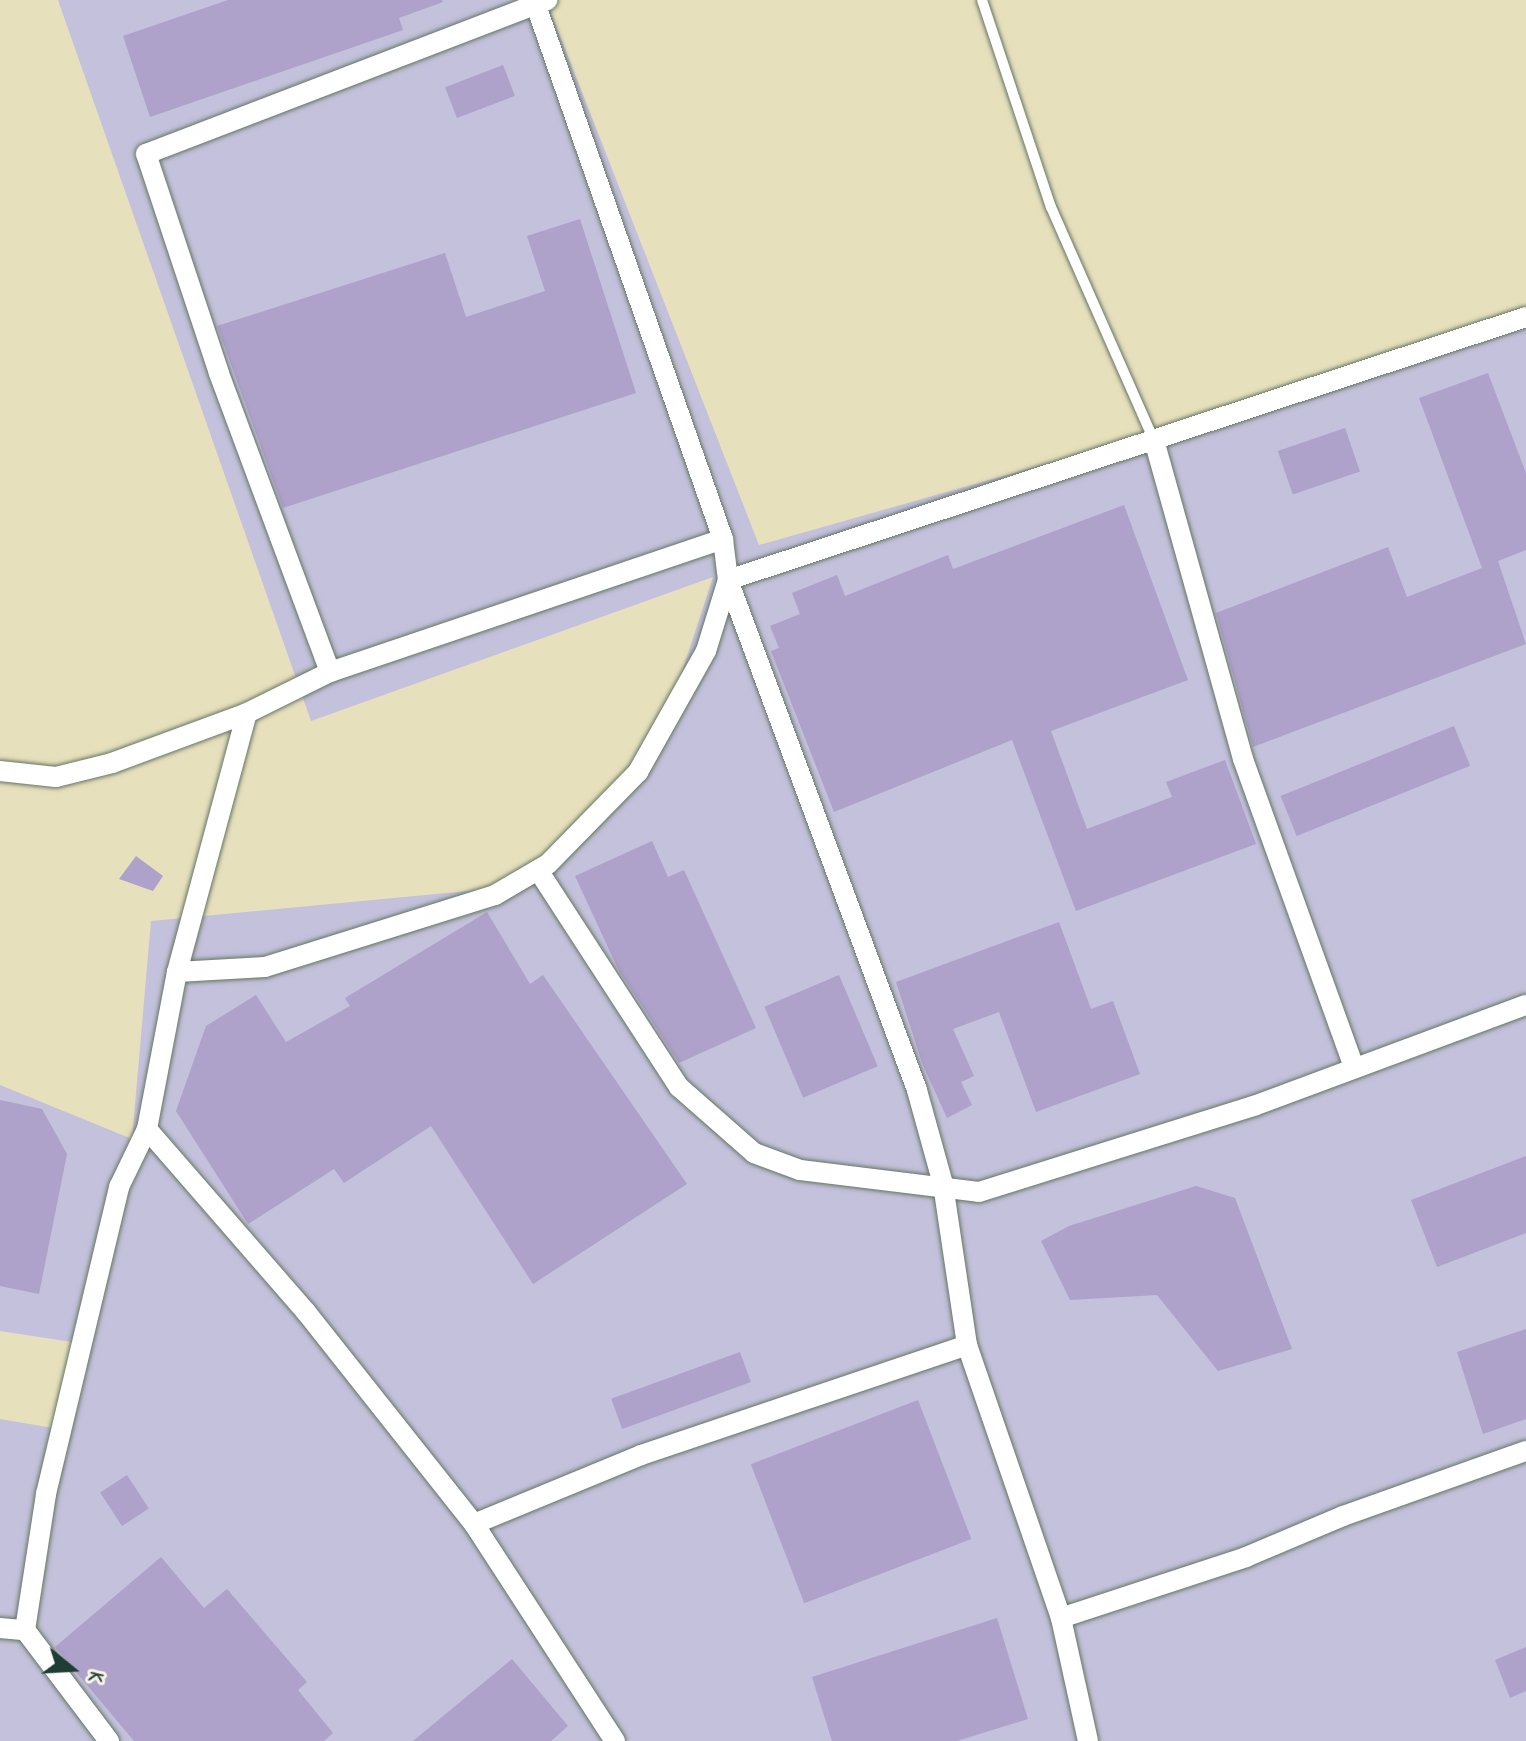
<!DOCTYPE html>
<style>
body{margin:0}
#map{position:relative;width:1526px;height:1741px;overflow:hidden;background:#e7e0bd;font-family:"Indie Flower",sans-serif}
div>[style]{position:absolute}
.industrial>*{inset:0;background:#c3c1db}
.building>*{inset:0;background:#aea1ca;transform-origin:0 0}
.roads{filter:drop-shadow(0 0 2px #657664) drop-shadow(0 0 2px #657664)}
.lane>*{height:10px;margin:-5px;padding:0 5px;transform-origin:5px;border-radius:5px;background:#fff}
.street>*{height:20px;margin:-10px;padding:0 10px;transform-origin:10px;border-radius:10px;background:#fff}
span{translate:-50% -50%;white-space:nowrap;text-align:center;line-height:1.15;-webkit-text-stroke:7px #f7f3e8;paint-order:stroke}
.north{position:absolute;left:32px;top:1629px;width:80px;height:80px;-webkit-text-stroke:6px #f7f3e8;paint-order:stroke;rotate:108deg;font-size:22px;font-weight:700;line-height:32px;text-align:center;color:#1f3d34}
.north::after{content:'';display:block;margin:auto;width:28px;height:36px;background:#1f3d34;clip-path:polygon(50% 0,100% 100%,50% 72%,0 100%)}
</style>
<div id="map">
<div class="industrial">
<i style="clip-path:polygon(58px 0,546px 0,759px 545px,1088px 452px,1526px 308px,1526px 1741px,0 1741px,0 1419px,59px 1429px,72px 1342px,0 1331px,0 1085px,132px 1139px,151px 921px,532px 885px,662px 733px,713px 577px,311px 721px)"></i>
</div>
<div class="building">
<i style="clip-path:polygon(228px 0,442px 0,443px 2px,399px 18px,403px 30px,150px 117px,123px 36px)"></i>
<i style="left:503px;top:65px;width:33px;height:62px;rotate:69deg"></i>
<i style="clip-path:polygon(580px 219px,636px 393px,283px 508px,217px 326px,445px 253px,466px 317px,545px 291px,527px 236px)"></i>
<i style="clip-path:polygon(1488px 373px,1526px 473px,1526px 550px,1498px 561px,1526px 644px,1253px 747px,1216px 613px,1388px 547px,1407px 597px,1482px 568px,1419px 398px)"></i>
<i style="left:1345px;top:428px;width:46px;height:71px;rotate:71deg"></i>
<i style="clip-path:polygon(1124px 505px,1188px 680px,1051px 731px,1087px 829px,1172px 797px,1166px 782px,1225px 760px,1256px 844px,1076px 911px,1012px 740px,834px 812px,771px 651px,779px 648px,770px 626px,800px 614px,792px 593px,837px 575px,845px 596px,948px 555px,953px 569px)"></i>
<i style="left:1454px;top:726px;width:43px;height:187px;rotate:68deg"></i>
<i style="clip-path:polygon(652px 841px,668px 877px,684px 870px,756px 1028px,679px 1063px,618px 969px,575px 876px)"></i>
<i style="clip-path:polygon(136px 856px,163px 876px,153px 891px,119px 879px)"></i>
<i style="clip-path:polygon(487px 912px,530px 984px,543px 975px,687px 1184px,533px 1284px,431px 1126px,344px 1183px,334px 1169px,248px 1224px,176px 1111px,206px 1026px,256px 995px,286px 1042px,350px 1006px,345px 998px)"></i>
<i style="clip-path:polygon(1059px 922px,1091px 1009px,1113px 1001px,1140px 1074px,1036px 1112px,999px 1012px,953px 1029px,974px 1076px,961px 1082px,972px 1105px,947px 1118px,922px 1063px,896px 982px)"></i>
<i style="left:839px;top:975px;width:99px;height:81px;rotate:67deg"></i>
<i style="clip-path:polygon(0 1100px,42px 1109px,67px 1154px,39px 1294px,0 1286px)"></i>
<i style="clip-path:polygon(1526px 1156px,1526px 1233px,1437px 1267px,1411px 1200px)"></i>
<i style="clip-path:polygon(1196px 1186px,1235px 1198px,1292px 1349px,1218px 1371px,1157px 1295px,1070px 1300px,1041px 1241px,1069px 1226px)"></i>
<i style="clip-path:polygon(1526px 1329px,1526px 1419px,1483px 1434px,1457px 1352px)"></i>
<i style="left:740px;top:1352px;width:32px;height:137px;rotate:70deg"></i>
<i style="left:918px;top:1400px;width:149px;height:179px;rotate:69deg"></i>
<i style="left:127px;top:1475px;width:40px;height:32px;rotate:57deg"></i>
<i style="clip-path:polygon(161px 1557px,204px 1608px,227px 1589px,307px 1682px,298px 1690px,333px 1733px,324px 1741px,134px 1741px,55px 1647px)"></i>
<i style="clip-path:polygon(997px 1618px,1028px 1719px,957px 1741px,832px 1741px,812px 1677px)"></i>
<i style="clip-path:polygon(1526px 1647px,1526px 1691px,1510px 1698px,1495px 1660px)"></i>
<i style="clip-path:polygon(512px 1659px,568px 1726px,551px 1741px,413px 1741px)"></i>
</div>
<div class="roads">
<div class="lane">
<i style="left:982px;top:0;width:218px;rotate:71.6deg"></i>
<i style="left:1051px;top:207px;width:255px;rotate:66.2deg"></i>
</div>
<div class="street">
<i style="left:1154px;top:440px;width:331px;rotate:74.4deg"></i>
<i style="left:1243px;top:759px;width:325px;rotate:70.2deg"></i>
<i style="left:330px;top:672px;width:319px;rotate:-110.4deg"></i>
<i style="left:219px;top:373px;width:231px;rotate:-108.4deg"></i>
<i style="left:146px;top:154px;width:430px;rotate:-21deg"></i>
<i style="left:0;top:771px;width:56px;rotate:6.1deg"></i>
<i style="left:56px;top:777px;width:58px;rotate:-14deg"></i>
<i style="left:112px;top:763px;width:144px;rotate:-20.3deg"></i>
<i style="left:247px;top:713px;width:93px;rotate:-26.3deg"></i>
<i style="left:330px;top:672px;width:415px;rotate:-18.7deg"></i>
<i style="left:538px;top:870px;width:259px;rotate:57deg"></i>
<i style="left:679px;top:1087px;width:100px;rotate:41.3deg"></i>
<i style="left:754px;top:1153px;width:49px;rotate:20.3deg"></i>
<i style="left:800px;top:1170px;width:180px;rotate:7deg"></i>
<i style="left:979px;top:1192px;width:288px;rotate:-17.4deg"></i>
<i style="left:1254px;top:1106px;width:290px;rotate:-20.4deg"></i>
<i style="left:177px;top:972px;width:88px;rotate:-3.3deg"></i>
<i style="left:265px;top:967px;width:241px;rotate:-17.4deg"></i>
<i style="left:495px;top:895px;width:61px;rotate:-30.3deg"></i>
<i style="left:548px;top:864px;width:129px;rotate:-45.6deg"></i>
<i style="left:638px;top:772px;width:139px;rotate:-60.7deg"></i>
<i style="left:706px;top:651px;width:74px;rotate:-72.8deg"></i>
<i style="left:728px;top:580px;width:41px;rotate:-97deg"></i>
<i style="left:723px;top:539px;width:571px;rotate:-109.32deg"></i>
<i style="left:147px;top:1129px;width:242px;rotate:49deg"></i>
<i style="left:306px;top:1312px;width:270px;rotate:51.6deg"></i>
<i style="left:474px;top:1524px;width:259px;rotate:57deg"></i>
<i style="left:474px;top:1524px;width:181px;rotate:-22.4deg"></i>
<i style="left:641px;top:1455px;width:344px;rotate:-18.6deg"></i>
<i style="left:1061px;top:1618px;width:195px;rotate:-18.2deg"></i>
<i style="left:1246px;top:1557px;width:105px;rotate:-22.9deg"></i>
<i style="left:1343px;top:1516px;width:194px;rotate:-19.6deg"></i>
<i style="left:0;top:1628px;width:25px;rotate:5deg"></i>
<i style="left:109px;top:1741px;width:139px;rotate:-127.1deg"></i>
<i style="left:25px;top:1630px;width:138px;rotate:-81.2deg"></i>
<i style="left:46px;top:1494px;width:316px;rotate:-76.6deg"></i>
<i style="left:119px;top:1187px;width:64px;rotate:-64.2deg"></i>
<i style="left:147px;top:1129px;width:160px;rotate:-79.2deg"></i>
<i style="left:177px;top:972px;width:268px;rotate:-74.9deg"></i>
<i style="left:1088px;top:1741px;width:126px;rotate:-102.4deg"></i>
<i style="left:1061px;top:1618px;width:289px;rotate:-109deg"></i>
<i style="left:967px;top:1345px;width:163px;rotate:-98.5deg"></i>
<i style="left:943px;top:1184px;width:98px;rotate:-105.5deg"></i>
<i style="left:917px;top:1090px;width:544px;rotate:-110.33deg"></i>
<i style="left:728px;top:580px;width:840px;rotate:-18.24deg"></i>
</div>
</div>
<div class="north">K</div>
</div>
